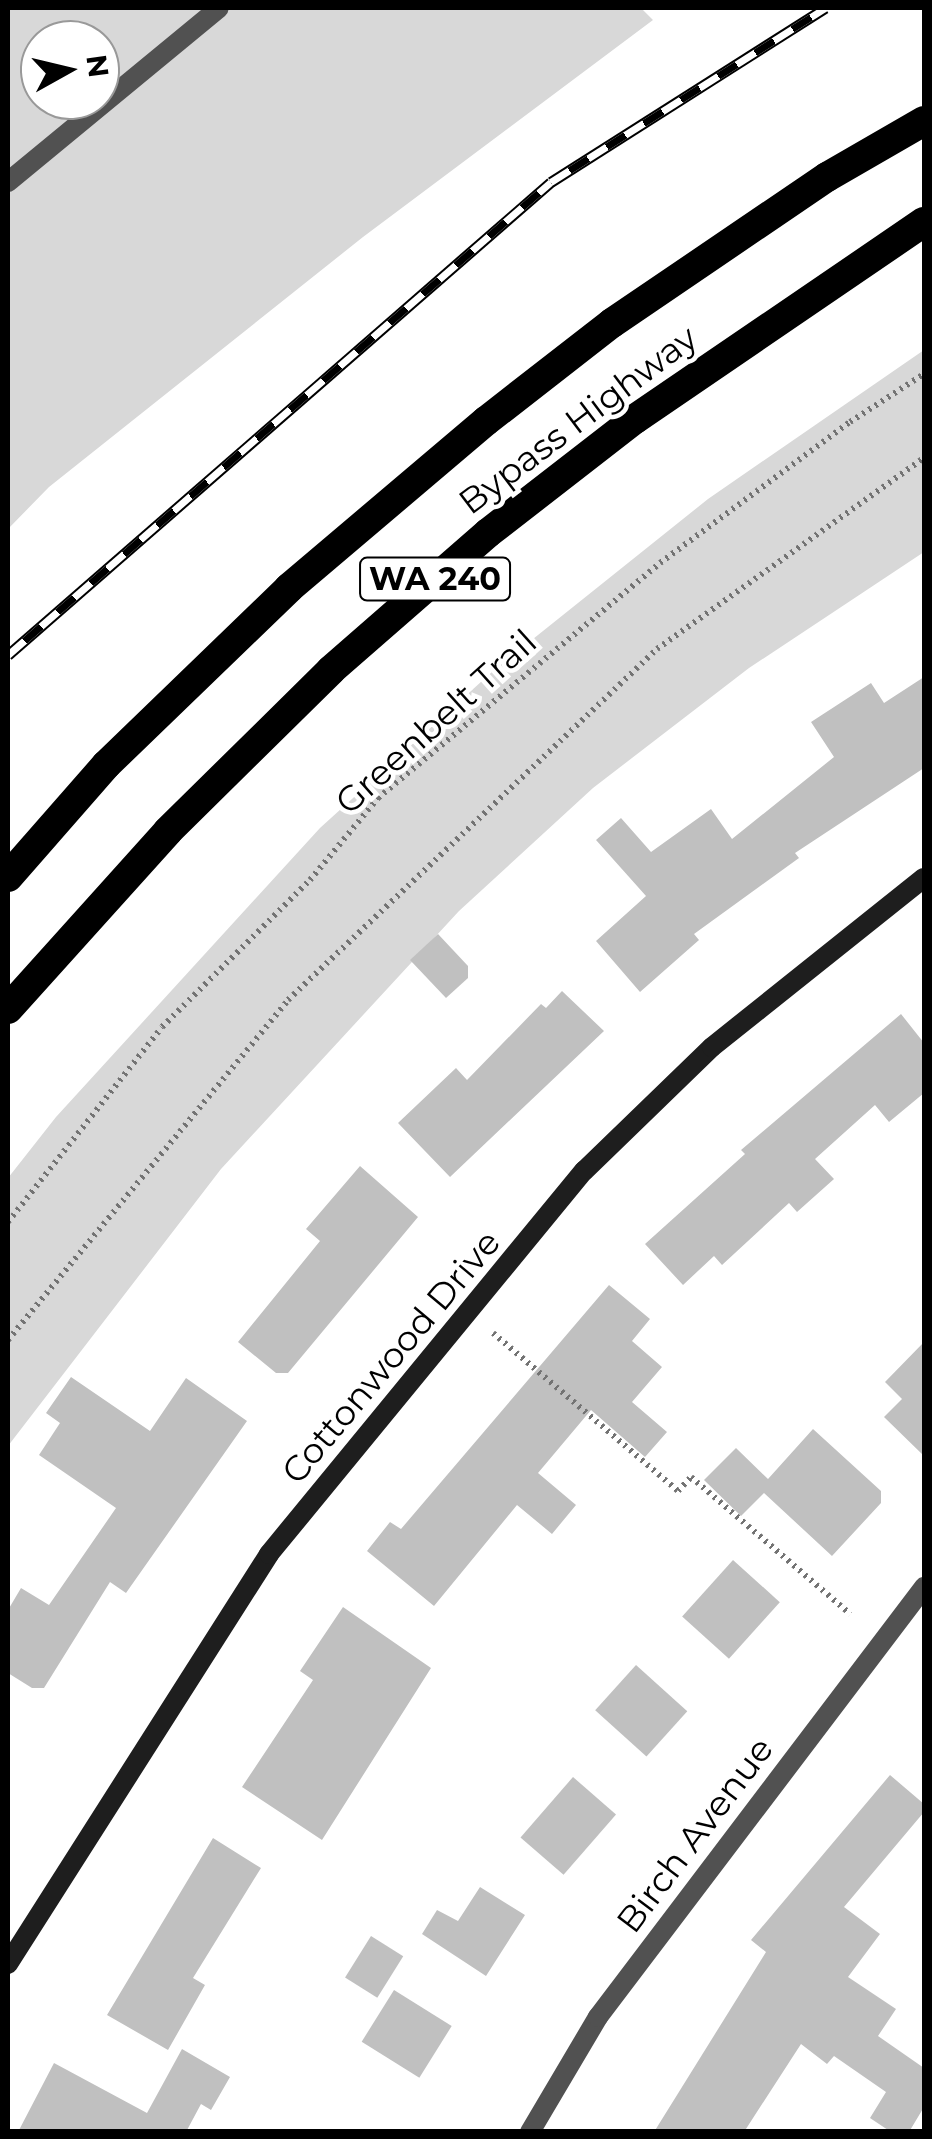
<!DOCTYPE html>
<style>
body{margin:0}
#map{position:relative;width:932px;height:2139px;overflow:hidden;background:#fff;font-family:Montserrat,sans-serif}
div>[style]{position:absolute}
.green>*{inset:0;background:#d8d8d8}
.building>*{inset:0;background:#c0c0c0;transform-origin:0 0}
.path>*{height:6px;margin-top:-3px;transform-origin:0;background:repeating-linear-gradient(90deg,#737373 0 2.5px,transparent 0 7.5px)}
.street>*{height:20px;margin:-10px;padding:0 10px;transform-origin:10px;border-radius:10px;background:#515151}
.secondary>*{height:20px;margin:-10px;padding:0 10px;transform-origin:10px;border-radius:10px;background:#1e1e1e}
.highway>*{height:30px;margin:-15px;padding:0 15px;transform-origin:15px;border-radius:15px;background:#000}
.rail>*{height:11px;margin-top:-5.5px;transform-origin:0;background:repeating-linear-gradient(90deg,#fff 0 22px,#000 0 44px);box-sizing:border-box;border-block:2px solid #000}
span{translate:-50% -50%;white-space:nowrap;text-align:center;line-height:1.15;-webkit-text-stroke:9px #fff;paint-order:stroke}
.shield-label span{padding:2px 8px;background:#fff;border:2px solid;border-radius:8px;-webkit-text-stroke-width:0}
.shield-label{font-size:32px;color:#000;font-weight:700}
.street-label{font-size:35px;color:#000}
.frame{position:absolute;inset:0;border:10px solid #000;pointer-events:none}
.north{position:absolute;left:20px;top:20px;width:100px;height:100px;box-sizing:border-box;background:#fff;border:2px solid #999;border-radius:50%;rotate:82deg;font-size:28px;font-weight:700;line-height:40px;text-align:center;color:#000}
.north::after{content:'';display:block;margin:auto;width:35px;height:45px;background:#000;clip-path:polygon(50% 0,100% 100%,50% 72%,0 100%)}
</style>
<div id="map">
<div class="green">
<i style="clip-path:polygon(evenodd,8px 8px,641px 8px,653px 20px,363px 237px,49px 487px,8px 529px,8px 8px,40px 40px,100px 40px,100px 100px,40px 100px,40px 40px)"></i>
<i style="clip-path:polygon(924px 350px,924px 552px,749px 668px,593px 788px,459px 911px,221px 1169px,8px 1446px,8px 1178px,56px 1117px,320px 828px,493px 671px,708px 499px)"></i>
</div>
<div class="building">
<i style="clip-path:polygon(924px 677px,924px 768px,795px 853px,799px 858px,694px 934px,699px 940px,640px 992px,596px 941px,646px 896px,596px 840px,621px 818px,651px 852px,711px 809px,732px 839px,834px 757px,811px 722px,871px 683px,884px 703px)"></i>
<i style="clip-path:polygon(438px 934px,468px 966px,468px 978px,446px 998px,410px 960px)"></i>
<i style="clip-path:polygon(562px 991px,604px 1031px,450px 1177px,398px 1123px,456px 1068px,467px 1080px,541px 1004px,546px 1008px)"></i>
<i style="clip-path:polygon(901px 1014px,924px 1043px,924px 1093px,889px 1122px,875px 1105px,815px 1159px,834px 1179px,797px 1212px,789px 1203px,722px 1265px,714px 1256px,683px 1285px,645px 1244px,745px 1154px,741px 1150px)"></i>
<i style="clip-path:polygon(360px 1166px,418px 1217px,288px 1373px,276px 1373px,238px 1342px,320px 1241px,306px 1229px)"></i>
<i style="clip-path:polygon(609px 1285px,650px 1319px,632px 1341px,662px 1367px,632px 1402px,667px 1432px,645px 1457px,591px 1410px,538px 1473px,576px 1505px,552px 1534px,517px 1505px,434px 1606px,367px 1551px,390px 1522px,401px 1529px)"></i>
<i style="clip-path:polygon(924px 1342px,924px 1456px,884px 1417px,902px 1399px,885px 1382px)"></i>
<i style="clip-path:polygon(71px 1377px,150px 1431px,186px 1378px,247px 1421px,126px 1593px,110px 1582px,44px 1688px,32px 1688px,8px 1673px,8px 1610px,21px 1588px,49px 1605px,116px 1508px,39px 1455px,60px 1423px,46px 1413px)"></i>
<i style="clip-path:polygon(813px 1429px,881px 1491px,881px 1503px,832px 1556px,764px 1493px,741px 1516px,704px 1480px,736px 1448px,768px 1479px)"></i>
<i style="left:733px;top:1560px;width:63px;height:76px;rotate:42deg"></i>
<i style="clip-path:polygon(343px 1607px,431px 1668px,322px 1840px,242px 1787px,313px 1680px,300px 1671px)"></i>
<i style="left:636px;top:1665px;width:69px;height:61px;rotate:42deg"></i>
<i style="clip-path:polygon(890px 1775px,924px 1804px,924px 1812px,844px 1907px,880px 1934px,848px 1977px,896px 2009px,878px 2036px,924px 2068px,924px 2107px,909px 2132px,891px 2132px,870px 2118px,886px 2092px,834px 2056px,827px 2064px,801px 2044px,744px 2132px,654px 2132px,766px 1952px,751px 1940px)"></i>
<i style="left:573px;top:1777px;width:57px;height:80px;rotate:41deg"></i>
<i style="clip-path:polygon(213px 1838px,261px 1868px,193px 1978px,205px 1985px,168px 2050px,107px 2015px)"></i>
<i style="clip-path:polygon(480px 1887px,525px 1915px,486px 1976px,422px 1934px,437px 1910px,458px 1921px)"></i>
<i style="left:371px;top:1936px;width:38px;height:49px;rotate:32deg"></i>
<i style="left:394px;top:1990px;width:68px;height:61px;rotate:32deg"></i>
<i style="clip-path:polygon(182px 2049px,230px 2077px,211px 2110px,201px 2104px,186px 2132px,18px 2132px,54px 2063px,147px 2113px)"></i>
</div>
<div class="path">
<i style="left:8px;top:1222px;width:248px;rotate:-51.7deg"></i>
<i style="left:162px;top:1027px;width:209px;rotate:-44.8deg"></i>
<i style="left:310px;top:880px;width:107px;rotate:-50.3deg"></i>
<i style="left:378px;top:798px;width:367px;rotate:-39.8deg"></i>
<i style="left:660px;top:563px;width:237px;rotate:-36.6deg"></i>
<i style="left:850px;top:422px;width:88px;rotate:-33deg"></i>
<i style="left:493px;top:1333px;width:243px;rotate:40.5deg"></i>
<i style="left:678px;top:1491px;width:19px;rotate:-47deg"></i>
<i style="left:691px;top:1477px;width:210px;rotate:40.7deg"></i>
<i style="left:8px;top:1340px;width:440px;rotate:-50.5deg"></i>
<i style="left:288px;top:1000px;width:509px;rotate:-43.57deg"></i>
<i style="left:657px;top:649px;width:328px;rotate:-35.6deg"></i>
</div>
<div class="street">
<i style="left:8px;top:182px;width:273px;rotate:-39.5deg"></i>
<i style="left:530px;top:2132px;width:134px;rotate:-59.4deg"></i>
<i style="left:598px;top:2017px;width:540px;rotate:-52.83deg"></i>
</div>
<div class="secondary">
<i style="left:8px;top:1964px;width:486px;rotate:-57.5deg"></i>
<i style="left:269px;top:1554px;width:496px;rotate:-50.6deg"></i>
<i style="left:584px;top:1171px;width:178px;rotate:-44.1deg"></i>
<i style="left:712px;top:1047px;width:271px;rotate:-38.6deg"></i>
</div>
<div class="highway">
<i style="left:8px;top:877px;width:149px;rotate:-48.8deg"></i>
<i style="left:106px;top:765px;width:255px;rotate:-44deg"></i>
<i style="left:289px;top:588px;width:258px;rotate:-40.3deg"></i>
<i style="left:486px;top:421px;width:160px;rotate:-37.9deg"></i>
<i style="left:612px;top:323px;width:260px;rotate:-34.2deg"></i>
<i style="left:827px;top:177px;width:112px;rotate:-30deg"></i>
<i style="left:8px;top:1009px;width:239px;rotate:-48deg"></i>
<i style="left:168px;top:831px;width:229px;rotate:-44.6deg"></i>
<i style="left:331px;top:670px;width:208px;rotate:-41.1deg"></i>
<i style="left:488px;top:533px;width:186px;rotate:-37.8deg"></i>
<i style="left:635px;top:419px;width:350px;rotate:-34.3deg"></i>
</div>
<div class="rail">
<i style="left:8px;top:655px;width:720px;rotate:-41.06deg"></i>
<i style="left:551px;top:182px;width:325px;rotate:-32.4deg"></i>
</div>
<div class="shield-label">
<span style="left:435px;top:579px">WA 240</span>
</div>
<div class="street-label">
<span style="left:578px;top:420px;rotate:-37deg">Bypass Highway</span>
<span style="left:436px;top:722px;rotate:-42deg">Greenbelt Trail</span>
<span style="left:391px;top:1357px;rotate:-50deg">Cottonwood Drive</span>
<span style="left:695px;top:1835px;rotate:-53deg">Birch Avenue</span>
</div>
<div class="frame"></div>
<div class="north">N</div>
</div>
